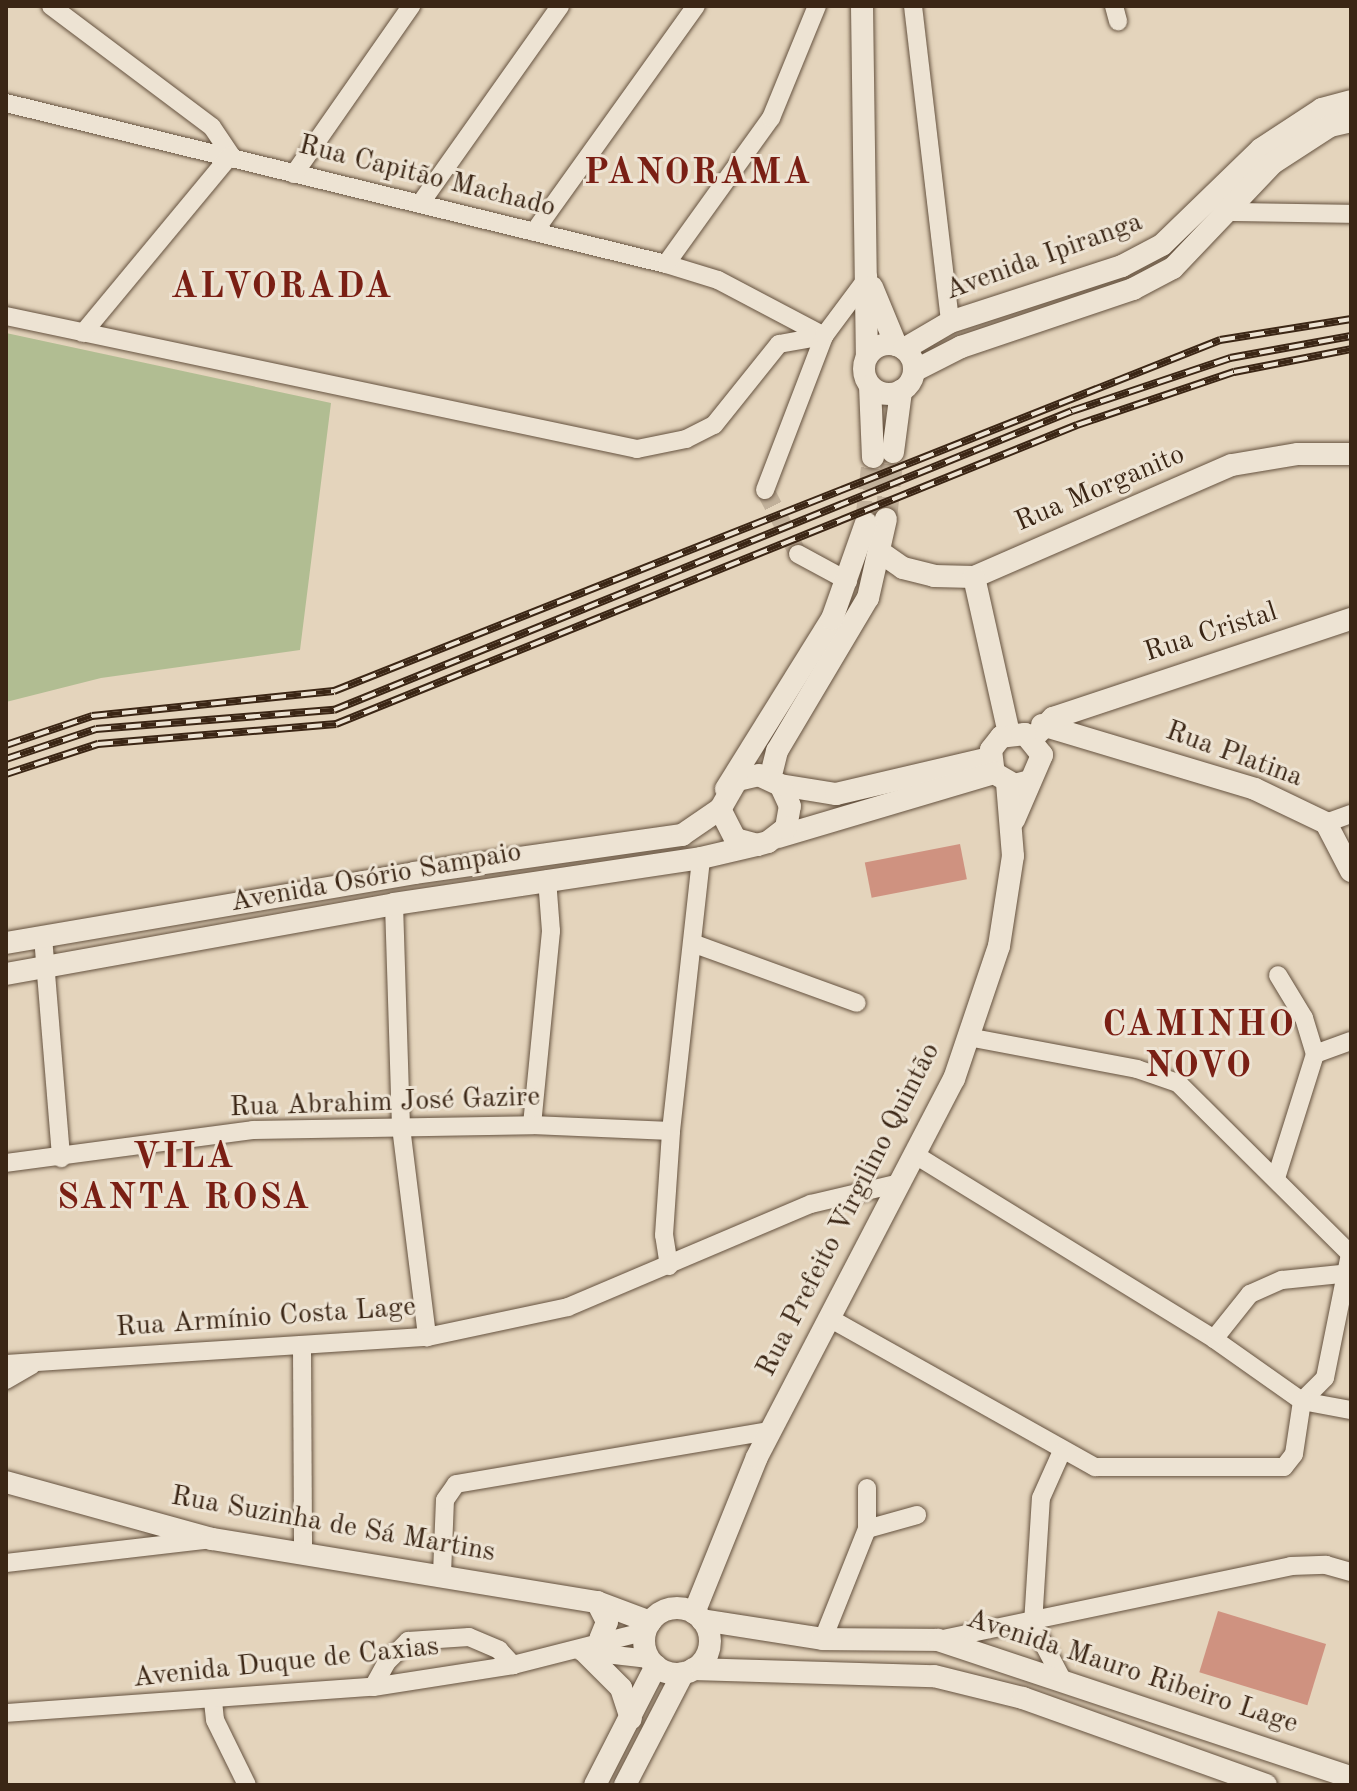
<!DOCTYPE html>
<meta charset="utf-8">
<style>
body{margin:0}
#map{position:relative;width:1357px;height:1791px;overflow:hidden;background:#e4d4bc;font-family:"Old Standard TT",serif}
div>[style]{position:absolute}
.green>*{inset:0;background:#b1bd92}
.building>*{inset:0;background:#cf9280;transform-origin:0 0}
.minor-tunnel>*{height:18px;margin-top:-9px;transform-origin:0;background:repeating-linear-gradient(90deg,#c2b19b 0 18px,transparent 0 27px)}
.tertiary-tunnel>*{height:22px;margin-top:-11px;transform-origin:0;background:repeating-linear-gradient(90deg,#c2b19b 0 22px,transparent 0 33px)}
.roads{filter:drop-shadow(0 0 2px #65523f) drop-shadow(0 0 2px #65523f)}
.minor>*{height:18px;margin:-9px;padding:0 9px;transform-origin:9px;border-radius:9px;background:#ede3d3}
.tertiary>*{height:22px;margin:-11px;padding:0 11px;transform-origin:11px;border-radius:11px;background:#ede3d3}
.tertiary>.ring{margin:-11px;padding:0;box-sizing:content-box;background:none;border:22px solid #ede3d3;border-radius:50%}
.rail>*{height:8px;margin-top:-4px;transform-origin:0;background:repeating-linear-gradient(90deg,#ede3d3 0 15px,#3b2615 0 30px);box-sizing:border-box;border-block:2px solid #3b2615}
span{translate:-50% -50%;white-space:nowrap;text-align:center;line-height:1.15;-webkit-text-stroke:6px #ede3d3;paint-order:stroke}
.street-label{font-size:28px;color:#3b2615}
.district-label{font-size:36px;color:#7a1f14;font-weight:700;letter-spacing:2px}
.frame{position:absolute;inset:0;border:8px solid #3b2615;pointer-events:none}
</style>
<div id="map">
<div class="green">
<i style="clip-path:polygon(6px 333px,331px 403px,300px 650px,101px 678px,6px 702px)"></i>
</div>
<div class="building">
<i style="left:960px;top:844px;width:36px;height:97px;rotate:79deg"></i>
<i style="left:1218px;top:1611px;width:113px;height:64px;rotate:17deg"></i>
</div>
<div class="minor-tunnel">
<i style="left:765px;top:490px;width:72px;rotate:62.7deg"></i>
</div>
<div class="tertiary-tunnel">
<i style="left:886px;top:519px;width:67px;rotate:-84deg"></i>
<i style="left:866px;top:523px;width:66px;rotate:-83.9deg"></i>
</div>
<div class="roads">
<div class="minor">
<i style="left:51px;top:6px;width:201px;rotate:36.9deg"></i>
<i style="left:212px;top:127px;width:34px;rotate:56deg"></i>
<i style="left:913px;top:6px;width:318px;rotate:83.3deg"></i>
<i style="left:1114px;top:6px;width:16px;rotate:75deg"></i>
<i style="left:6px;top:103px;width:679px;rotate:13.71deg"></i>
<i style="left:666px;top:264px;width:54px;rotate:17.1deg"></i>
<i style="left:718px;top:280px;width:120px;rotate:27.8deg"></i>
<i style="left:294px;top:174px;width:205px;rotate:-55.1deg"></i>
<i style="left:420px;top:204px;width:242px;rotate:-54.7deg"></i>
<i style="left:1229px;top:212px;width:122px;rotate:0.9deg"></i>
<i style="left:534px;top:232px;width:278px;rotate:-54.4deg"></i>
<i style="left:666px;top:264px;width:180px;rotate:-54.3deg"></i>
<i style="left:771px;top:118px;width:121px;rotate:-67.7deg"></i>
<i style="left:6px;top:316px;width:645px;rotate:11.9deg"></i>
<i style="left:637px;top:449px;width:50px;rotate:-11.5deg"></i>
<i style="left:686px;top:439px;width:31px;rotate:-27deg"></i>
<i style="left:714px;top:425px;width:104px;rotate:-51.3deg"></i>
<i style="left:779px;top:344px;width:46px;rotate:-10.1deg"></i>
<i style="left:83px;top:333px;width:231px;rotate:-50.3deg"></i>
<i style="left:765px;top:490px;width:165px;rotate:-69deg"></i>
<i style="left:824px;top:336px;width:74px;rotate:-53.3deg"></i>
<i style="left:798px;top:554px;width:57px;rotate:28.4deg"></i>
<i style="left:1326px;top:823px;width:27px;rotate:-20deg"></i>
<i style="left:394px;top:904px;width:223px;rotate:88.2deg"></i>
<i style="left:401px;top:1127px;width:212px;rotate:82.9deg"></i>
<i style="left:43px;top:937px;width:222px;rotate:85.3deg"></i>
<i style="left:695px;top:944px;width:172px;rotate:20deg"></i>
<i style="left:968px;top:1037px;width:172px;rotate:10.7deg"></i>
<i style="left:1137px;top:1069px;width:43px;rotate:18.9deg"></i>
<i style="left:1178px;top:1083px;width:243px;rotate:44.8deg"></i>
<i style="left:1350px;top:1254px;width:126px;rotate:101.4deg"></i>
<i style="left:1325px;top:1378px;width:33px;rotate:135deg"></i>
<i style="left:1315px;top:1054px;width:38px;rotate:-20deg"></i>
<i style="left:532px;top:1125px;width:195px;rotate:-84.4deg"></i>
<i style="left:551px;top:931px;width:52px;rotate:-94.4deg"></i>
<i style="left:917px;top:1156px;width:349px;rotate:31.6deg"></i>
<i style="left:1214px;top:1339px;width:108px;rotate:35.2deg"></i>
<i style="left:1302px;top:1401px;width:50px;rotate:10.4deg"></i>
<i style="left:6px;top:1163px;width:249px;rotate:-7.6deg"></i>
<i style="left:253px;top:1130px;width:279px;rotate:-1deg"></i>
<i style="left:532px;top:1125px;width:139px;rotate:2.5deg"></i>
<i style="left:1276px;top:1178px;width:130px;rotate:-72.5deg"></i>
<i style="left:1315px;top:1054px;width:38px;rotate:-107deg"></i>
<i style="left:1304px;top:1018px;width:50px;rotate:-121.2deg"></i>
<i style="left:669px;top:1266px;width:31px;rotate:-99deg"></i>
<i style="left:664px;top:1235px;width:104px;rotate:-86.1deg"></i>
<i style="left:671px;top:1131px;width:275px;rotate:-83.7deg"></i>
<i style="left:831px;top:1319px;width:303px;rotate:29.3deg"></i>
<i style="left:1095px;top:1467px;width:189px"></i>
<i style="left:1284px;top:1467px;width:16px;rotate:-52deg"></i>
<i style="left:1294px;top:1454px;width:54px;rotate:-81.4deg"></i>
<i style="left:1214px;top:1339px;width:58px;rotate:-51.3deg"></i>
<i style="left:1250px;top:1294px;width:35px;rotate:-24deg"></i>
<i style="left:1282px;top:1280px;width:69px;rotate:-5.8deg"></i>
<i style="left:302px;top:1349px;width:201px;rotate:89.7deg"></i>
<i style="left:6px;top:1364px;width:422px;rotate:-3.7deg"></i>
<i style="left:427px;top:1337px;width:144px;rotate:-12deg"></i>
<i style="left:568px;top:1307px;width:264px;rotate:-23deg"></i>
<i style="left:811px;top:1204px;width:91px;rotate:-13.3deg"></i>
<i style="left:6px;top:1380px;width:30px;rotate:-30deg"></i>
<i style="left:867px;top:1488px;width:41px;rotate:90deg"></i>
<i style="left:6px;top:1563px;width:201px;rotate:-6.6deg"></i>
<i style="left:442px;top:1574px;width:74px;rotate:-87.7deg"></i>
<i style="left:445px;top:1500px;width:19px;rotate:-55deg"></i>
<i style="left:456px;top:1484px;width:318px;rotate:-9.6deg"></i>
<i style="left:1033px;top:1624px;width:126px;rotate:-86.4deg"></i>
<i style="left:1041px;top:1498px;width:51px;rotate:-65.9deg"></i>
<i style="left:1033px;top:1624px;width:60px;rotate:62.2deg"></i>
<i style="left:823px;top:1639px;width:118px;rotate:-68.2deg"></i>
<i style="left:867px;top:1529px;width:52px;rotate:-15.6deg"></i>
<i style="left:938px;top:1640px;width:361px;rotate:-11.8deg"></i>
<i style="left:1291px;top:1566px;width:35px;rotate:-2deg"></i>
<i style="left:1326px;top:1565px;width:26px;rotate:16deg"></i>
<i style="left:580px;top:1651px;width:69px;rotate:6.6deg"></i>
<i style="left:373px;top:1687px;width:29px;rotate:-61deg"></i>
<i style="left:387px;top:1662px;width:30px;rotate:-45deg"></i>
<i style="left:408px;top:1641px;width:61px;rotate:-3.8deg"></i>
<i style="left:469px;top:1637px;width:33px;rotate:23deg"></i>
<i style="left:499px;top:1650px;width:21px;rotate:47deg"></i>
<i style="left:213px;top:1701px;width:19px;rotate:84deg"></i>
<i style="left:215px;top:1720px;width:72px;rotate:63.8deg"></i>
<i style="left:6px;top:1713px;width:368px;rotate:-4.1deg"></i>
<i style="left:373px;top:1687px;width:142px;rotate:-8.9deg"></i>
<i style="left:513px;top:1665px;width:137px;rotate:-14.3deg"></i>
</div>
<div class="tertiary">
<i style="left:862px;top:6px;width:349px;rotate:89.2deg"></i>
<i style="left:872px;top:287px;width:63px;rotate:67.5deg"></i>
<i class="ring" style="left:864px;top:344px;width:28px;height:28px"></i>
<i style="left:904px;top:349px;width:53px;rotate:-30.4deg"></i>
<i style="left:950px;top:322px;width:181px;rotate:-18deg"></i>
<i style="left:1122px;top:266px;width:45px;rotate:-27.7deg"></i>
<i style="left:1162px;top:245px;width:138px;rotate:-44.1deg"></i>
<i style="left:1261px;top:149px;width:73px;rotate:-33.3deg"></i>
<i style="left:1322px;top:109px;width:30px;rotate:-15deg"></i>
<i style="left:914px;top:371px;width:53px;rotate:-27.1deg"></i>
<i style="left:961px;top:347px;width:182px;rotate:-18.6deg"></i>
<i style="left:1133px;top:289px;width:45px;rotate:-27.7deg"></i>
<i style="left:1173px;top:268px;width:145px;rotate:-46.4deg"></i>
<i style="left:1273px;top:163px;width:68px;rotate:-33deg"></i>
<i style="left:1330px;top:126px;width:22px;rotate:-13deg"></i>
<i style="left:870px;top:386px;width:71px;rotate:87.6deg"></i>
<i style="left:893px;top:452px;width:62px;rotate:-82.5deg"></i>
<i style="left:880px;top:552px;width:28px;rotate:35deg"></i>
<i style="left:903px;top:568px;width:32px;rotate:14deg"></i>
<i style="left:934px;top:576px;width:40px;rotate:1.4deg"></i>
<i style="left:974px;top:577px;width:281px;rotate:-23.5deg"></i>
<i style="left:1232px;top:465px;width:67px;rotate:-9.5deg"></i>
<i style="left:1298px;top:454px;width:53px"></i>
<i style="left:974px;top:577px;width:161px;rotate:77.4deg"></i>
<i style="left:1042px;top:725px;width:222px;rotate:16.7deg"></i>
<i style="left:1255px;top:789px;width:79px;rotate:25.6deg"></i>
<i style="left:1326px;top:823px;width:54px;rotate:62.5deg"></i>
<i style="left:1032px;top:739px;width:30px;rotate:-45deg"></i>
<i style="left:1053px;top:718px;width:314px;rotate:-18.4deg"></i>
<i style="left:770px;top:779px;width:29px;rotate:-76deg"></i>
<i style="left:777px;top:751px;width:178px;rotate:-59.3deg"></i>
<i style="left:868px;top:598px;width:81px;rotate:-77.2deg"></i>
<i style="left:780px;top:785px;width:57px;rotate:9.1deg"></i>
<i style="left:836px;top:794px;width:158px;rotate:-13.2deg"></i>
<i style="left:726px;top:789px;width:200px;rotate:-58.1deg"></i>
<i style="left:832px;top:619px;width:102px;rotate:-70.5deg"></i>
<i style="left:1014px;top:820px;width:71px;rotate:-66.7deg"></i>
<i style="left:1042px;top:755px;width:27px;rotate:-129deg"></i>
<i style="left:1025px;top:734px;width:24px;rotate:173deg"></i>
<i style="left:1001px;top:737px;width:16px;rotate:128deg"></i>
<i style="left:991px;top:750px;width:23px;rotate:83deg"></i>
<i style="left:994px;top:773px;width:24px;rotate:30deg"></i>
<i style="left:1015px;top:785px;width:16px;rotate:-15deg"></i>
<i style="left:778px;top:837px;width:225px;rotate:-16.5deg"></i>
<i style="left:6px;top:943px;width:414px;rotate:-9.7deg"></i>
<i style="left:414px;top:873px;width:271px;rotate:-8.1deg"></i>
<i style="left:682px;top:835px;width:46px;rotate:-34.4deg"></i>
<i style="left:6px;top:974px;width:394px;rotate:-10.2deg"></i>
<i style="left:394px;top:904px;width:310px;rotate:-8.5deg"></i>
<i style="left:701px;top:858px;width:57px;rotate:-13.1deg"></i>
<i style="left:757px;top:845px;width:11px;rotate:-15deg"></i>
<i style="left:768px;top:842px;width:23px;rotate:-38deg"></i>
<i style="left:786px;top:828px;width:22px;rotate:-80deg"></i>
<i style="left:790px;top:806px;width:23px;rotate:-115deg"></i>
<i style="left:780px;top:785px;width:23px;rotate:-155deg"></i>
<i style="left:759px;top:775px;width:23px;rotate:167deg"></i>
<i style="left:737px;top:780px;width:34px;rotate:120deg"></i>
<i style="left:720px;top:809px;width:34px;rotate:63deg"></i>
<i style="left:735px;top:839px;width:23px;rotate:15deg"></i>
<i style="left:6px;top:1482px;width:214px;rotate:15.5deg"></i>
<i style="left:212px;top:1539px;width:390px;rotate:9.3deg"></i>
<i style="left:597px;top:1602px;width:57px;rotate:20.7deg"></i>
<i style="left:597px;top:1602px;width:22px;rotate:63deg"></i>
<i style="left:607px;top:1622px;width:18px;rotate:112deg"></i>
<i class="ring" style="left:644px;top:1608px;width:44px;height:44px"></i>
<i style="left:694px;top:1613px;width:168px;rotate:-68deg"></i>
<i style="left:757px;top:1457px;width:426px;rotate:-62.5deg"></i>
<i style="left:954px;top:1079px;width:140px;rotate:-71.3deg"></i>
<i style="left:999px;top:946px;width:91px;rotate:-81.2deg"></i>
<i style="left:1013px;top:856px;width:73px;rotate:-94.7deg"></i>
<i style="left:702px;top:1620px;width:122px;rotate:8.9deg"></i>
<i style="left:823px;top:1639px;width:115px;rotate:0.5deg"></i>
<i style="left:938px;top:1640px;width:435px;rotate:18.4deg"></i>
<i style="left:585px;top:1652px;width:51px;rotate:45deg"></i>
<i style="left:621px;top:1688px;width:32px;rotate:72deg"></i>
<i style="left:693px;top:1669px;width:241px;rotate:1.7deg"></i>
<i style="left:934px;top:1676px;width:92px;rotate:13.9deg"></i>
<i style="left:1023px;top:1698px;width:258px;rotate:19.7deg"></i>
<i style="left:595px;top:1785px;width:134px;rotate:-62.9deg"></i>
<i style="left:625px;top:1785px;width:126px;rotate:-62.6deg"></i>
</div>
</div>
<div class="rail">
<i style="left:6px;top:745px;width:91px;rotate:-18.6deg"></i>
<i style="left:92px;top:716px;width:243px;rotate:-5.9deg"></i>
<i style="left:334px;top:691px;width:953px;rotate:-21.61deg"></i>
<i style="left:1220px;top:340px;width:133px;rotate:-9.1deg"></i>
<i style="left:6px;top:759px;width:95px;rotate:-18.4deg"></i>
<i style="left:96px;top:729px;width:239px;rotate:-4.6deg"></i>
<i style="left:334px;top:710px;width:796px;rotate:-22.06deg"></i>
<i style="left:1072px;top:411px;width:167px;rotate:-18.5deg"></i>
<i style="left:1230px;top:358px;width:123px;rotate:-10.3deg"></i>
<i style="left:6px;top:774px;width:97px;rotate:-18.1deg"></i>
<i style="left:98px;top:744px;width:239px;rotate:-4.8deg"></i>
<i style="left:336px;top:724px;width:799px;rotate:-21.97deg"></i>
<i style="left:1077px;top:425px;width:166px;rotate:-18.7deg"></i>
<i style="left:1234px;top:372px;width:119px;rotate:-11.1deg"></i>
</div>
<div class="street-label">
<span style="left:427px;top:177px;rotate:14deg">Rua Capitão Machado</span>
<span style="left:1044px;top:257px;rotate:-20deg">Avenida Ipiranga</span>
<span style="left:1100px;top:489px;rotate:-23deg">Rua Morganito</span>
<span style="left:1211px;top:633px;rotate:-18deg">Rua Cristal</span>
<span style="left:1234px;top:755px;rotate:20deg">Rua Platina</span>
<span style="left:376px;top:878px;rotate:-10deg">Avenida Osório Sampaio</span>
<span style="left:385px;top:1103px;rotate:-2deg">Rua Abrahim José Gazire</span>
<span style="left:849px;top:1210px;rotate:-63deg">Rua Prefeito Virgilino Quintão</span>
<span style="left:266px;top:1318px;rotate:-4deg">Rua Armínio Costa Lage</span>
<span style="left:333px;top:1525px;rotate:10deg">Rua Suzinha de Sá Martins</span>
<span style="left:286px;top:1663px;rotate:-6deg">Avenida Duque de Caxias</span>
<span style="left:1132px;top:1672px;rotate:18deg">Avenida Mauro Ribeiro Lage</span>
</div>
<div class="district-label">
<span style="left:698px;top:175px">PANORAMA</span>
<span style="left:282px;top:289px">ALVORADA</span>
<span style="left:1199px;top:1047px">CAMINHO<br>NOVO</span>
<span style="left:184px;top:1179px">VILA<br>SANTA ROSA</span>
</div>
<div class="frame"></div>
</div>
